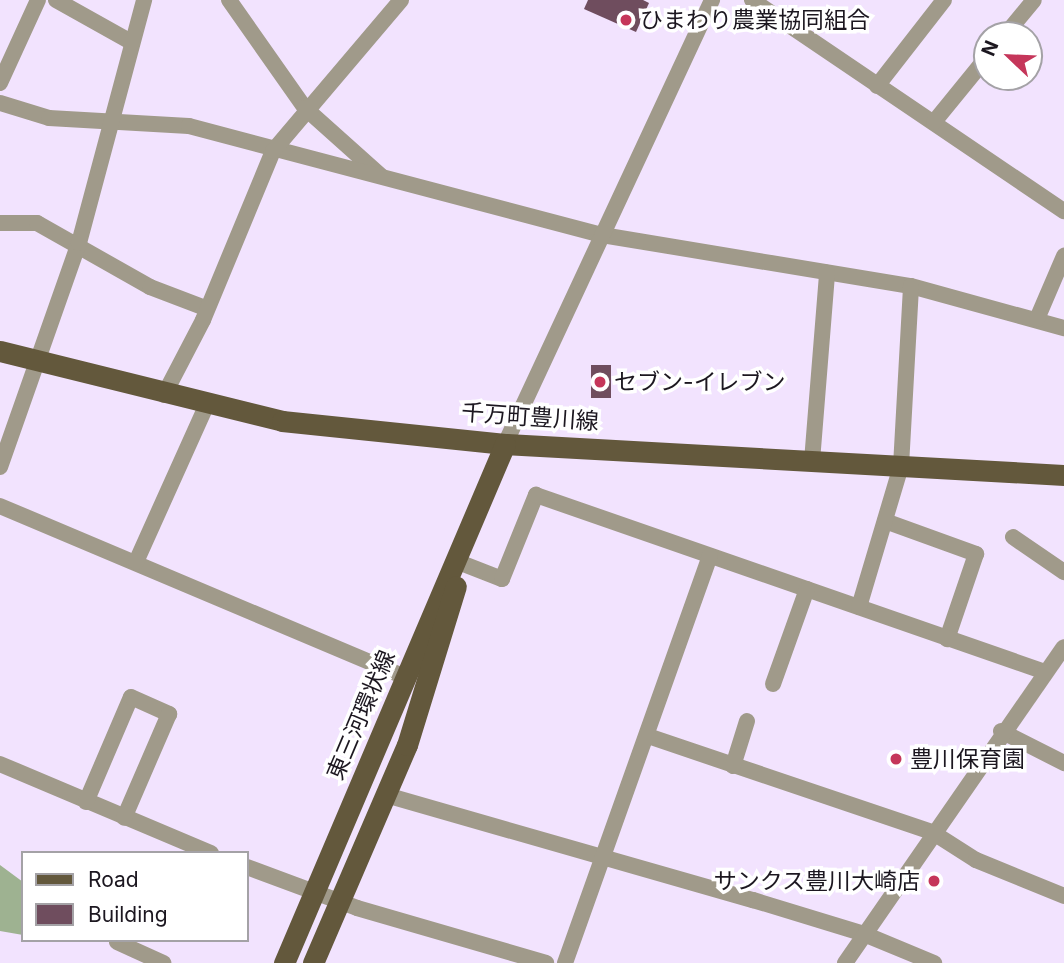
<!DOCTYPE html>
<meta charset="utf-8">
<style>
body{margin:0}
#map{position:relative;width:1064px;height:963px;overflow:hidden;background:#f2e3fe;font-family:Inter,"Noto Sans JP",sans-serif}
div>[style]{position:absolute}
.forest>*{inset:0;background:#9eb291}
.building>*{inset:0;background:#6f4d5e;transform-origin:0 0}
.minor>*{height:16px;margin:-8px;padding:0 8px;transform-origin:8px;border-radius:8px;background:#a09a8a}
.major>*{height:21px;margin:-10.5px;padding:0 10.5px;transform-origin:10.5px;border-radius:10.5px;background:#63583c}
.dots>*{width:19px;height:19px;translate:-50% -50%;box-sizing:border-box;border:4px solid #fff;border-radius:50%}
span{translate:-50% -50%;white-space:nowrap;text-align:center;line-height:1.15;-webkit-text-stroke:7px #fff;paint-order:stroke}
.poi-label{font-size:23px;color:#1c1720}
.left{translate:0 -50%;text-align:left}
.right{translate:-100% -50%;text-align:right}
.street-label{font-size:23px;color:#1c1720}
.legend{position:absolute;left:21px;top:851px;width:228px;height:91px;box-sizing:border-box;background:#fff;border:2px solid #a4a2a6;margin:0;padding:9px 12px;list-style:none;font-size:21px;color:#1c1720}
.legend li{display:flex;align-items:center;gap:14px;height:35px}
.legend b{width:35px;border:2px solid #a4a2a6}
.north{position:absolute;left:973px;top:21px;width:70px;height:70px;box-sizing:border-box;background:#fff;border:2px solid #a4a2a6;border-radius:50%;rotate:293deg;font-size:19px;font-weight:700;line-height:28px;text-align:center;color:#1c1720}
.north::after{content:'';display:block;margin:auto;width:24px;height:32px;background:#c5365a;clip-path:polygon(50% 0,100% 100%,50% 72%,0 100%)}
</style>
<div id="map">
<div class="forest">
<i style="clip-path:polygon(0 865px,23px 882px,23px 935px,0 931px)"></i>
</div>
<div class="building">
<i style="clip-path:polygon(588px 0,643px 0,649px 3px,636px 32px,584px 9px)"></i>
<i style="left:591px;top:365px;width:20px;height:33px"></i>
</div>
<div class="minor">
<i style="left:56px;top:0;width:86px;rotate:29.2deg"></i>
<i style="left:229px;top:0;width:132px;rotate:54.9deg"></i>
<i style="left:305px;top:108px;width:102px;rotate:41.8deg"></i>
<i style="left:752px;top:0;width:377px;rotate:34.1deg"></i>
<i style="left:1005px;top:35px;width:45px;rotate:-50.4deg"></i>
<i style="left:0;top:83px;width:91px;rotate:-65.4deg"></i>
<i style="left:877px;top:86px;width:109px;rotate:-52.1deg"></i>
<i style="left:0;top:103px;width:51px;rotate:17deg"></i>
<i style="left:49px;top:118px;width:140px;rotate:3.3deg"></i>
<i style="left:189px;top:126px;width:427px;rotate:14.8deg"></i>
<i style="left:602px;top:235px;width:313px;rotate:9.4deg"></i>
<i style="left:911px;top:286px;width:159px;rotate:15.4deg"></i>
<i style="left:934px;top:122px;width:84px;rotate:-50.8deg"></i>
<i style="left:0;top:223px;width:37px"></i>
<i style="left:37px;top:223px;width:130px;rotate:29.5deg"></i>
<i style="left:150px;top:287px;width:59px;rotate:20.9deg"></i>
<i style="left:1037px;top:319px;width:69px;rotate:-66.8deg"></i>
<i style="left:164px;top:395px;width:85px;rotate:-62.5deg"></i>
<i style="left:203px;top:320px;width:183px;rotate:-67.5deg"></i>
<i style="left:273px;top:151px;width:198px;rotate:-49.7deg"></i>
<i style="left:505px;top:444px;width:490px;rotate:-65deg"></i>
<i style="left:812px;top:461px;width:189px;rotate:-85.4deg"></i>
<i style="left:0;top:467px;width:238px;rotate:-70.6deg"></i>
<i style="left:79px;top:243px;width:252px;rotate:-75deg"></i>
<i style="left:0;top:506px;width:440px;rotate:22.9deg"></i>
<i style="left:885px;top:521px;width:97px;rotate:19.9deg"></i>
<i style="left:976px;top:554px;width:90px;rotate:108.8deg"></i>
<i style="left:1013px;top:537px;width:62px;rotate:34.5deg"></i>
<i style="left:136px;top:562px;width:173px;rotate:-65.8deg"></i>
<i style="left:461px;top:563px;width:44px;rotate:21.3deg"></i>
<i style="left:502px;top:579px;width:91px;rotate:-68deg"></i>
<i style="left:536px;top:495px;width:539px;rotate:19.17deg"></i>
<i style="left:859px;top:607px;width:147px;rotate:-73.4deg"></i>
<i style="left:901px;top:466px;width:180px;rotate:-86.8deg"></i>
<i style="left:773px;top:684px;width:101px;rotate:-70.3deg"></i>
<i style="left:1001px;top:731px;width:71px;rotate:26.9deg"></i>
<i style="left:648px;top:736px;width:300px;rotate:18.7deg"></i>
<i style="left:932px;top:832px;width:52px;rotate:32.5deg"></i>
<i style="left:976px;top:860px;width:95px;rotate:22.2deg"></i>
<i style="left:0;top:764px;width:229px;rotate:22.9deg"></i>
<i style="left:733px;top:766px;width:47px;rotate:-72.7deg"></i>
<i style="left:386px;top:795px;width:382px;rotate:16deg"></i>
<i style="left:753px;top:900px;width:116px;rotate:17deg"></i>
<i style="left:864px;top:934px;width:76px;rotate:22.5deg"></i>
<i style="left:86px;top:802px;width:114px;rotate:-66.8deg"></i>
<i style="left:131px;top:697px;width:42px;rotate:24.1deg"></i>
<i style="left:169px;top:714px;width:113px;rotate:113.4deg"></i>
<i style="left:247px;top:867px;width:117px;rotate:20.4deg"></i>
<i style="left:357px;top:908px;width:197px;rotate:16.2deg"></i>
<i style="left:117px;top:942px;width:51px;rotate:24.5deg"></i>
<i style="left:565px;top:963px;width:432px;rotate:-70.4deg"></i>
<i style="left:845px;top:963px;width:384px;rotate:-55.3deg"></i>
</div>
<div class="major">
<i style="left:0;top:351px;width:291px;rotate:13.9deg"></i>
<i style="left:282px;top:421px;width:224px;rotate:5.9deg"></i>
<i style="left:505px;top:444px;width:560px;rotate:3.17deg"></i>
<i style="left:284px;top:963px;width:564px;rotate:-66.93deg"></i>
<i style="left:313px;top:963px;width:237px;rotate:-66.7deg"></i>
<i style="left:407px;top:745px;width:166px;rotate:-72.9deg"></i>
</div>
<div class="dots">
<i style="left:626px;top:20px;background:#c5365a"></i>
<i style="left:600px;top:382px;background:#c5365a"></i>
<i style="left:896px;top:759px;background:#c5365a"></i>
<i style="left:934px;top:881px;background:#c5365a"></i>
</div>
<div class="poi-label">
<span class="left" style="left:640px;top:20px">ひまわり農業協同組合</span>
<span class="left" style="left:614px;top:382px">セブン-イレブン</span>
<span class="left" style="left:910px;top:759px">豊川保育園</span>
<span class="right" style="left:920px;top:881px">サンクス豊川大崎店</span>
</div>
<div class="street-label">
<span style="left:530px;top:417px;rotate:4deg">千万町豊川線</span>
<span style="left:361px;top:715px;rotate:-67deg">東三河環状線</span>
</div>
<ul class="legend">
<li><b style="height:9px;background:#63583c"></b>Road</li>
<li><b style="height:19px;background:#6f4d5e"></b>Building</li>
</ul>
<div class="north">N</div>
</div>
